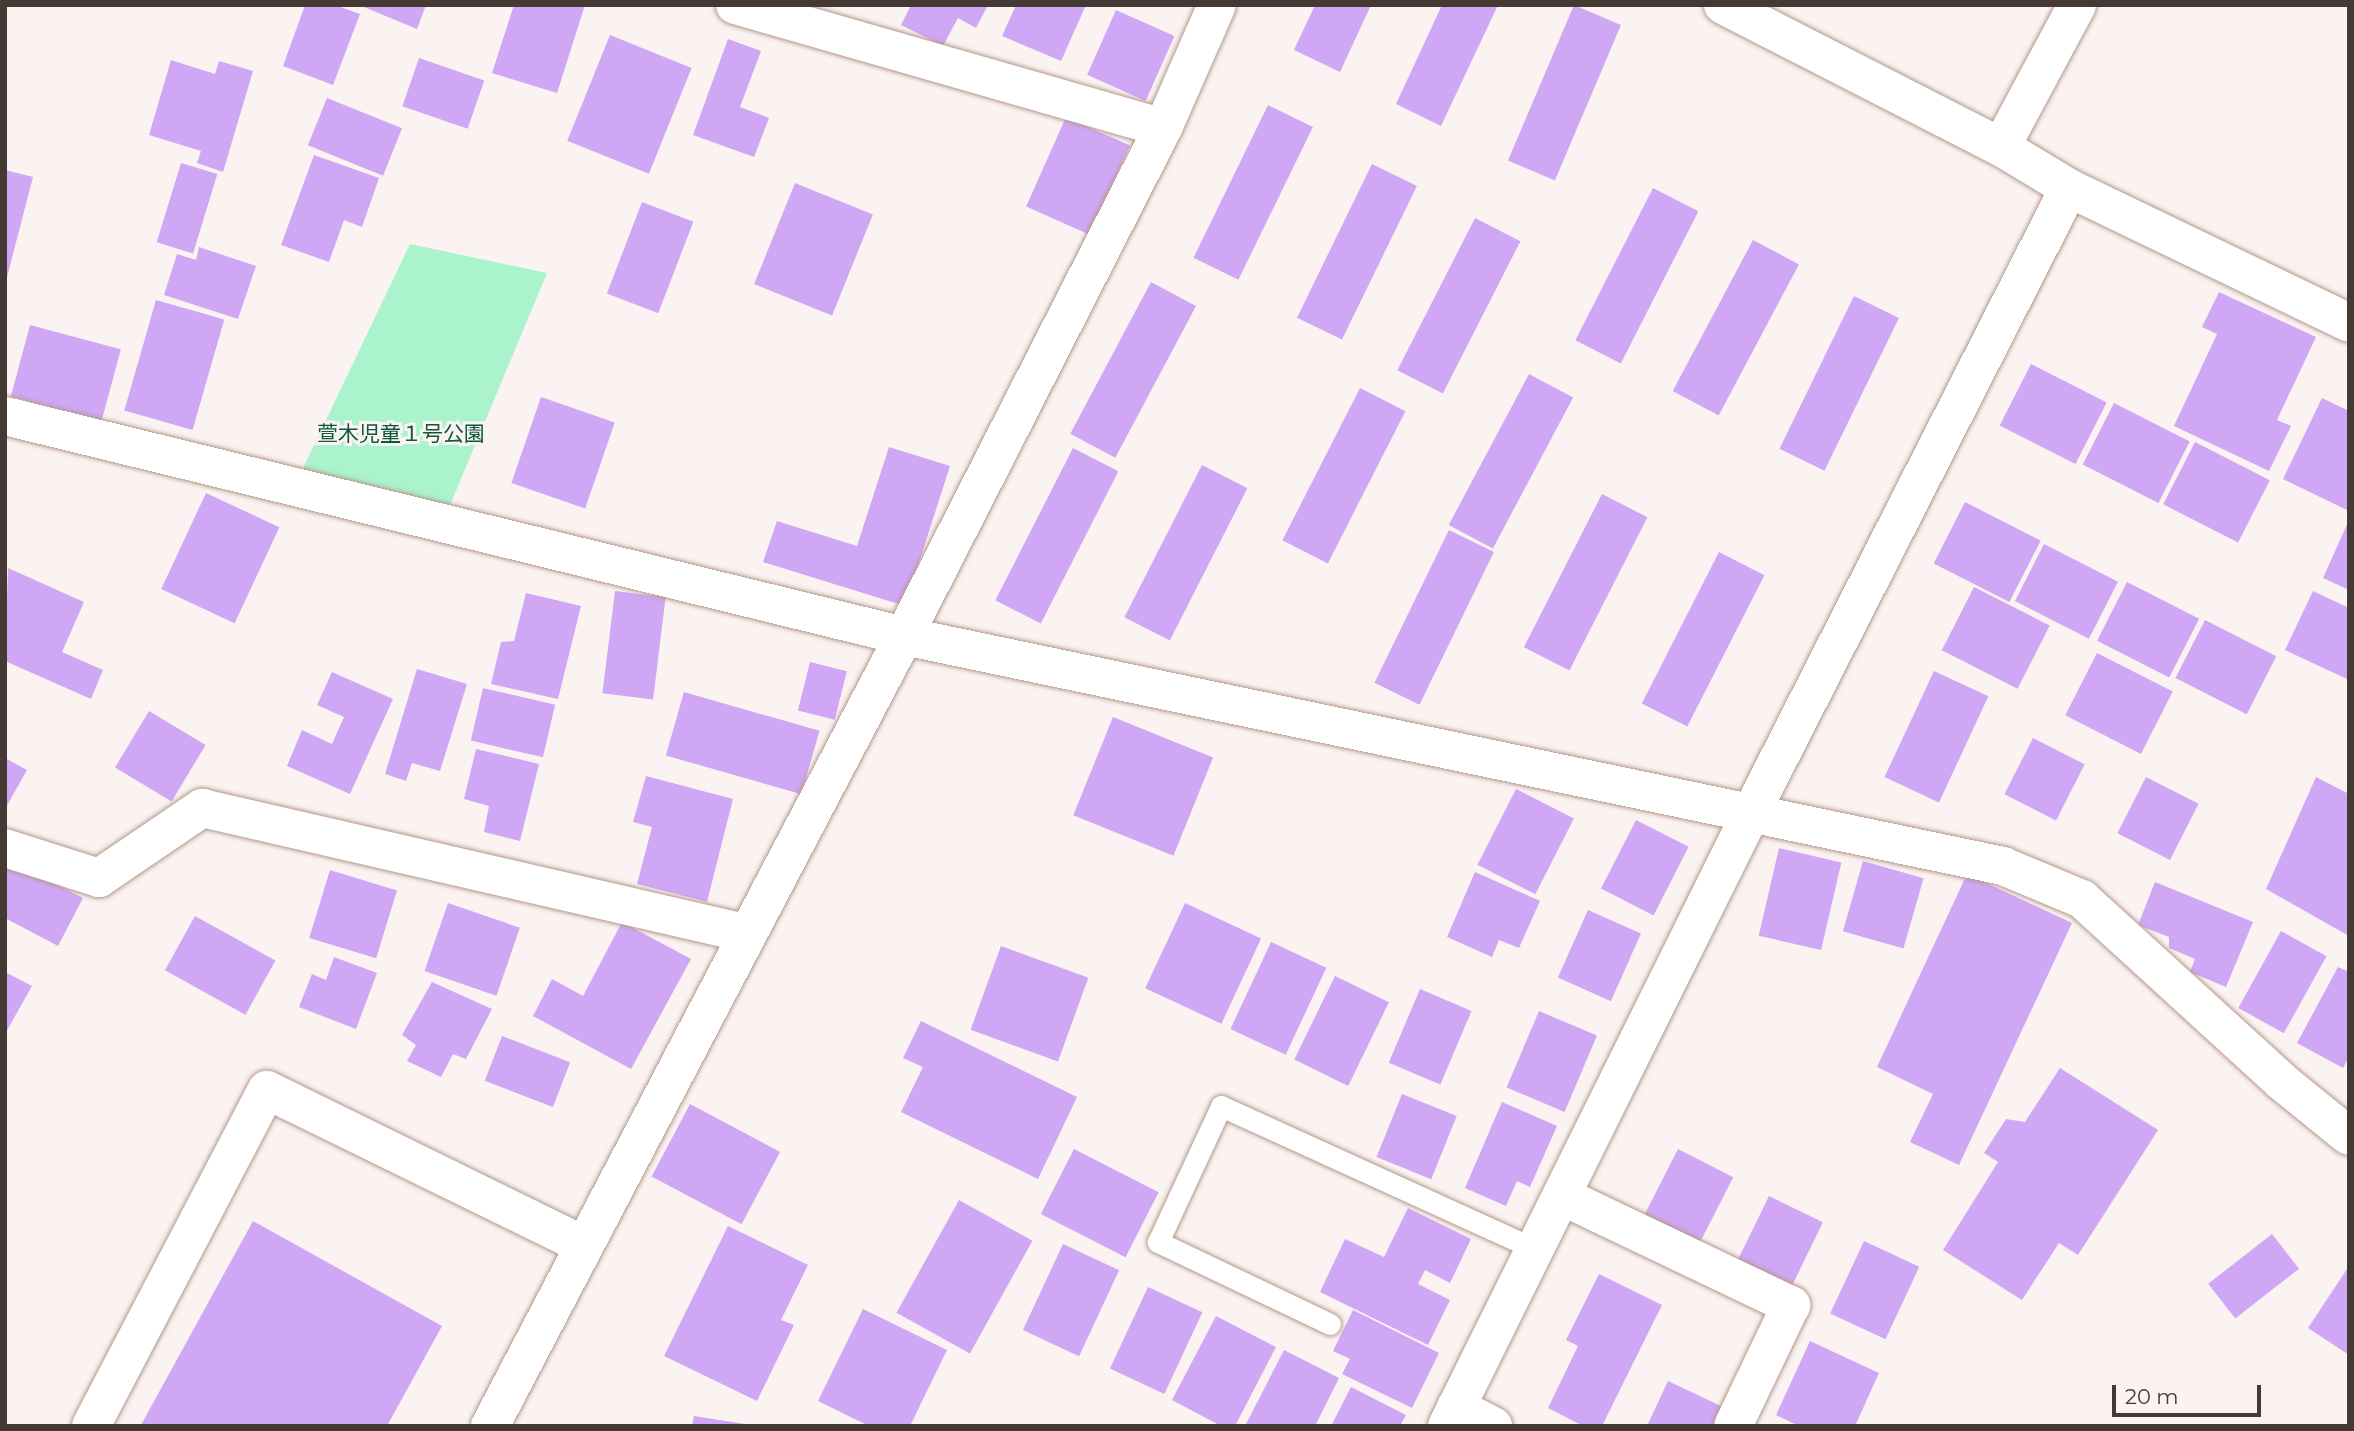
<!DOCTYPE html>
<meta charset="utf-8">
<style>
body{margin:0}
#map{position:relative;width:2354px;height:1431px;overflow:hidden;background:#faf3f1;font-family:Montserrat,"Noto Sans JP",sans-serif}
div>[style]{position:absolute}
.green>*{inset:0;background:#abf3cc}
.building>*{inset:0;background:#cfa7f4;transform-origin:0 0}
.roads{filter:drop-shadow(0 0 2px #b5978a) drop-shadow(0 0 2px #b5978a)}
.service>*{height:21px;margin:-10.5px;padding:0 10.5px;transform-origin:10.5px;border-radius:10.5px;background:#fff}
.minor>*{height:38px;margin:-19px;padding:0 19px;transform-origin:19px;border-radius:19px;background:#fff}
span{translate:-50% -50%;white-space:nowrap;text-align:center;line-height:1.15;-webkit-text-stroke:6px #faf3f1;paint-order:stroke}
.park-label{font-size:21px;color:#0c583a}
.frame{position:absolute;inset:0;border:7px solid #453933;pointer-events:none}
.scale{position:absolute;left:2112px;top:1385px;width:149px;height:32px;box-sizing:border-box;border:4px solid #453933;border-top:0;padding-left:9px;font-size:21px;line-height:24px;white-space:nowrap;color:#453933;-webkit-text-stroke:5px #faf3f1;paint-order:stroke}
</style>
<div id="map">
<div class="green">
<i style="clip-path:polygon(410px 244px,547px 273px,443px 522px,295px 485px)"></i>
</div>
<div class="building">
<i style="clip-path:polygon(305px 5px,335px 5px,360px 14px,333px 85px,283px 66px)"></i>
<i style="clip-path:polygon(359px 5px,426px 5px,417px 29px)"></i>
<i style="clip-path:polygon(514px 5px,585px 5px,557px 93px,492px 73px)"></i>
<i style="clip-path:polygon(911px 5px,988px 5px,976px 28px,958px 18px,943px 46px,901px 25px)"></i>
<i style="clip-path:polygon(1016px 5px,1086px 5px,1061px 61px,1002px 36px)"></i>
<i style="clip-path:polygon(1315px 5px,1371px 5px,1340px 72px,1294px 50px)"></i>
<i style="clip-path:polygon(1442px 5px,1498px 5px,1441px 126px,1396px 104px)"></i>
<i style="left:1574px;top:5px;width:51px;height:169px;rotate:23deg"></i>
<i style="left:1116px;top:10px;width:64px;height:71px;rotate:24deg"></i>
<i style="left:610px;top:35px;width:88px;height:114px;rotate:22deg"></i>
<i style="clip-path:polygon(728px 39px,761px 51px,740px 107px,769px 118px,754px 157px,693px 135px)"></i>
<i style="left:419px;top:58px;width:69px;height:51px;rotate:19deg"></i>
<i style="clip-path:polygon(171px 60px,215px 74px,219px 61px,253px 71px,223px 172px,197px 163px,201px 151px,149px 135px)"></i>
<i style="left:327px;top:98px;width:81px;height:51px;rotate:22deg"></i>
<i style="left:1268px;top:105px;width:50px;height:170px;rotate:26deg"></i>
<i style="left:1066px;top:117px;width:70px;height:98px;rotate:24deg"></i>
<i style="clip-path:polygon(314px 155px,379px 178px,362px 227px,344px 220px,329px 262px,281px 245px)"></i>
<i style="left:181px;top:163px;width:38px;height:83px;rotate:17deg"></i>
<i style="left:1372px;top:164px;width:50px;height:171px;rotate:26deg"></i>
<i style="clip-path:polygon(5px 170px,33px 177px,6px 281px,5px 281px)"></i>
<i style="left:795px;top:183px;width:84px;height:109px;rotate:22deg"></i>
<i style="left:1653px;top:188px;width:51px;height:171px;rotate:27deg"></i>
<i style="left:642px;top:202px;width:55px;height:98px;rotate:21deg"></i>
<i style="left:1475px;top:218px;width:51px;height:171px;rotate:27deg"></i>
<i style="left:1753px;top:240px;width:52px;height:171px;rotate:28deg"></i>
<i style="clip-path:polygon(199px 247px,256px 266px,238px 319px,164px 295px,177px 254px,196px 260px)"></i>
<i style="left:1151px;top:282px;width:51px;height:172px;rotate:28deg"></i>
<i style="clip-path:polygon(2219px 292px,2316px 337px,2277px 420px,2291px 426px,2269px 471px,2174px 426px,2217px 334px,2202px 327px)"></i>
<i style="left:1854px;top:296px;width:50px;height:170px;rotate:26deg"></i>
<i style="left:156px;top:300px;width:71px;height:115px;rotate:16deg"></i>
<i style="left:30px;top:325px;width:94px;height:74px;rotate:15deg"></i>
<i style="left:2031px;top:364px;width:85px;height:69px;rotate:27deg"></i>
<i style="left:1529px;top:374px;width:50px;height:171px;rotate:28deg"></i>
<i style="left:1360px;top:388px;width:51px;height:171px;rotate:27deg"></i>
<i style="left:541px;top:397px;width:78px;height:91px;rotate:19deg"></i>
<i style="clip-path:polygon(2322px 398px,2349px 411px,2349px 511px,2283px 479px)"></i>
<i style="left:2114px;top:403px;width:85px;height:69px;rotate:27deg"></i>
<i style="left:2195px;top:442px;width:84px;height:70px;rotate:27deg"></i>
<i style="clip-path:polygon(889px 447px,950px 466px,905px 606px,763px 562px,777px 521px,857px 546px)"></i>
<i style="left:1073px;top:448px;width:51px;height:171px;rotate:27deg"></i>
<i style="left:1202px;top:465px;width:51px;height:171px;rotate:27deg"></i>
<i style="left:206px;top:493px;width:81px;height:106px;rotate:25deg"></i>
<i style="left:1602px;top:494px;width:51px;height:172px;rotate:27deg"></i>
<i style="left:1965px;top:502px;width:85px;height:69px;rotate:27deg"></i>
<i style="clip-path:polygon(2349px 520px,2349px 590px,2323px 578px)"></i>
<i style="left:1449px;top:530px;width:50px;height:170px;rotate:26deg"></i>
<i style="left:2044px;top:544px;width:83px;height:64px;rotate:27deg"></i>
<i style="left:1719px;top:552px;width:51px;height:170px;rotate:27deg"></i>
<i style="clip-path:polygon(8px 568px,84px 602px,62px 652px,103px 670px,91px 699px,5px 661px)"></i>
<i style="left:2127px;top:582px;width:81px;height:66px;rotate:27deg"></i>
<i style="left:1974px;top:587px;width:85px;height:71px;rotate:27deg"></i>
<i style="left:615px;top:591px;width:51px;height:103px;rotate:7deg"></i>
<i style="clip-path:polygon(2313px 591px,2349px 608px,2349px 680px,2285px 650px)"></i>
<i style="clip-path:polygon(526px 593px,581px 606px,558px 699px,491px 684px,501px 642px,514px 641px)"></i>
<i style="left:2205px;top:620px;width:80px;height:65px;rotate:27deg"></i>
<i style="left:2097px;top:653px;width:85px;height:70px;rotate:27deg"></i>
<i style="left:810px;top:662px;width:38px;height:50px;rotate:14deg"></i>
<i style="clip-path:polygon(417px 669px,467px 684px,440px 771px,412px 763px,406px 781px,385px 774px)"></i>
<i style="left:1934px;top:671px;width:60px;height:117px;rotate:25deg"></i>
<i style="clip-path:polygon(332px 672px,393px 699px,350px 794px,287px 766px,302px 730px,332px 744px,344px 717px,317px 705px)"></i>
<i style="left:483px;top:688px;width:74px;height:54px;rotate:13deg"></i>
<i style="left:684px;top:692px;width:141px;height:66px;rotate:16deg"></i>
<i style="left:149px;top:711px;width:66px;height:66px;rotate:31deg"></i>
<i style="left:1113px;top:717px;width:108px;height:106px;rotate:22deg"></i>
<i style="left:2033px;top:738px;width:58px;height:63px;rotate:27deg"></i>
<i style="clip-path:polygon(476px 749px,539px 764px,520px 841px,484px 832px,489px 806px,464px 799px)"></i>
<i style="clip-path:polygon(5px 758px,27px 770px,5px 809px)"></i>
<i style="clip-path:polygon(646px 776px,733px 799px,707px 902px,637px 884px,652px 827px,633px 822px)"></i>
<i style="left:2146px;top:777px;width:59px;height:63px;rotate:27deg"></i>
<i style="clip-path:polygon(2316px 777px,2349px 794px,2349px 936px,2266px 889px)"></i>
<i style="left:1516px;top:789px;width:65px;height:85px;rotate:27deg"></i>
<i style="left:1636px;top:820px;width:59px;height:77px;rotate:27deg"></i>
<i style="left:1779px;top:848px;width:64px;height:90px;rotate:13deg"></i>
<i style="clip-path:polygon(5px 857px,83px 898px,58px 946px,5px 918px)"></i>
<i style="left:1863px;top:861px;width:63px;height:73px;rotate:16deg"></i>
<i style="left:330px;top:870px;width:70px;height:71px;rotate:17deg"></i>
<i style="clip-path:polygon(1475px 872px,1540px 901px,1519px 948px,1499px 940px,1492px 957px,1447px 937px)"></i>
<i style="clip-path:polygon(1967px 874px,2072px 923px,1959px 1165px,1910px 1142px,1933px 1094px,1877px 1067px)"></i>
<i style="clip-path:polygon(2155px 882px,2253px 922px,2226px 987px,2190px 972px,2195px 959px,2169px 948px,2169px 937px,2138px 925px)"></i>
<i style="left:448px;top:903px;width:76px;height:72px;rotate:19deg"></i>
<i style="left:1185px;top:903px;width:84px;height:94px;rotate:25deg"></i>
<i style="left:1588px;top:910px;width:58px;height:74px;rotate:24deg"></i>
<i style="left:195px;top:916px;width:92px;height:62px;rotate:29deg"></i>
<i style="clip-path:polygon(622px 922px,691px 959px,631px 1069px,533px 1016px,552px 979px,583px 996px)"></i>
<i style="left:2281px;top:931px;width:52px;height:88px;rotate:29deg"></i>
<i style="left:1271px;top:942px;width:61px;height:96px;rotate:25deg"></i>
<i style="left:1001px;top:946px;width:93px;height:89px;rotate:20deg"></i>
<i style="clip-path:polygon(334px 957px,377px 973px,356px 1029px,299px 1007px,312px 974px,326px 980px)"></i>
<i style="clip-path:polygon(2338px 967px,2349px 972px,2349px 1057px,2343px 1068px,2297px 1043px)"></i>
<i style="clip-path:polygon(5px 972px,32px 986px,5px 1034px)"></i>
<i style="left:1335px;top:976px;width:60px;height:93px;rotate:26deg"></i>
<i style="clip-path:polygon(432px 982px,492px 1009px,466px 1059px,453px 1054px,441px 1077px,407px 1061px,416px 1045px,402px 1035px)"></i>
<i style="left:1420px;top:989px;width:56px;height:80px;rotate:23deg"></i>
<i style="left:1539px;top:1011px;width:63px;height:83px;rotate:23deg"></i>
<i style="clip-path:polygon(921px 1021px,1077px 1097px,1038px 1179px,901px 1112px,923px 1067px,903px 1058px)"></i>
<i style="left:502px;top:1036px;width:73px;height:48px;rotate:21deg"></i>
<i style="clip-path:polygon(2060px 1068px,2158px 1130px,2078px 1255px,2059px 1243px,2022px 1300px,1943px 1250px,1998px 1162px,1984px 1153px,2006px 1119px,2025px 1122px)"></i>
<i style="left:1402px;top:1094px;width:59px;height:68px;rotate:22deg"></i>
<i style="clip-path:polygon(1502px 1102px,1557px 1126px,1530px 1187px,1517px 1181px,1506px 1206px,1465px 1188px)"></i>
<i style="left:690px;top:1104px;width:102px;height:82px;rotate:28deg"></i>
<i style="left:1074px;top:1149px;width:95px;height:73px;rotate:27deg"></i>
<i style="left:1678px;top:1149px;width:62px;height:81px;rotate:27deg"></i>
<i style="left:1769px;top:1196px;width:60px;height:80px;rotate:26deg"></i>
<i style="left:959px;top:1200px;width:84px;height:129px;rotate:29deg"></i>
<i style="clip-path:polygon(1408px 1208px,1471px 1239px,1450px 1283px,1425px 1270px,1418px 1284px,1450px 1300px,1428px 1345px,1320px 1292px,1345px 1239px,1384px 1257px)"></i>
<i style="clip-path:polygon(253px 1221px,442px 1326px,387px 1426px,141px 1425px)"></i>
<i style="clip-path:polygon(728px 1226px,808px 1265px,781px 1320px,794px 1325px,757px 1401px,664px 1356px)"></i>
<i style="left:2272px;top:1234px;width:44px;height:81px;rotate:52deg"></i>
<i style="left:1864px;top:1241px;width:61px;height:80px;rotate:25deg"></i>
<i style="left:1063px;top:1244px;width:62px;height:95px;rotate:25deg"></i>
<i style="clip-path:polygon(2349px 1266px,2349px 1355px,2308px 1328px)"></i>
<i style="clip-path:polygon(1599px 1274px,1662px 1305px,1602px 1426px,1583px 1426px,1548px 1408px,1578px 1346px,1566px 1340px)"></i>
<i style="left:1148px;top:1287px;width:60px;height:90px;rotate:25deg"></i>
<i style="clip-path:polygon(863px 1309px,947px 1350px,910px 1426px,869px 1426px,818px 1401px)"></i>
<i style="clip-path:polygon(1353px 1310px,1439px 1353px,1412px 1408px,1342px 1374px,1350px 1359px,1333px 1351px)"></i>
<i style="clip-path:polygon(1216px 1316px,1276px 1347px,1235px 1426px,1221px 1426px,1172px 1400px)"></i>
<i style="clip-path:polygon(1810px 1341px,1879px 1373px,1855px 1426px,1799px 1426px,1776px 1415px)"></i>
<i style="clip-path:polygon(1284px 1350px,1339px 1378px,1315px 1426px,1245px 1426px)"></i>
<i style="clip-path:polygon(1668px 1381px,1723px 1407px,1715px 1426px,1647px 1426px)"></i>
<i style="clip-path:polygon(1351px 1387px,1406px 1415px,1400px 1426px,1331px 1426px)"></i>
<i style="clip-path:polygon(694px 1416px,745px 1424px,745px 1426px,692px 1426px)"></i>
</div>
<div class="roads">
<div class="service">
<i style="left:1330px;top:1324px;width:191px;rotate:-154.5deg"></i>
<i style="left:1158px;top:1242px;width:150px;rotate:-65.1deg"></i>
<i style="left:1221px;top:1106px;width:345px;rotate:24.5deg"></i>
</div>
<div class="minor">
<i style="left:735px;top:5px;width:445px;rotate:16deg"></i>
<i style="left:1723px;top:5px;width:312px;rotate:27.1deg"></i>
<i style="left:2001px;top:147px;width:79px;rotate:31.1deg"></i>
<i style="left:2069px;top:188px;width:311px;rotate:25.7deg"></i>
<i style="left:2001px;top:147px;width:161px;rotate:-61.8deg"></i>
<i style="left:5px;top:416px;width:926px;rotate:13.75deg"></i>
<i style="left:904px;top:636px;width:1123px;rotate:11.82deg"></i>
<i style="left:2003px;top:866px;width:86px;rotate:22.7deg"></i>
<i style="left:2082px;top:899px;width:270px;rotate:42.4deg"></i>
<i style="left:2281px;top:1081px;width:87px;rotate:39deg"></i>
<i style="left:5px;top:848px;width:99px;rotate:17.7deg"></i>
<i style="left:99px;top:878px;width:125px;rotate:-34.2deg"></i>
<i style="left:202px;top:808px;width:557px;rotate:12.96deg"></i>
<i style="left:1562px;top:1196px;width:254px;rotate:25.5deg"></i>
<i style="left:1791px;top:1305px;width:134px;rotate:115.6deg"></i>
<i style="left:1456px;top:1407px;width:42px;rotate:27.2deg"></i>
<i style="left:91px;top:1426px;width:379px;rotate:-62.4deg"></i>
<i style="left:267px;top:1090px;width:351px;rotate:26.1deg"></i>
<i style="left:490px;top:1426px;width:892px;rotate:-62.34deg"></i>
<i style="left:904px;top:636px;width:570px;rotate:-62.99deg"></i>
<i style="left:1163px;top:128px;width:134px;rotate:-66.3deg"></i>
<i style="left:1447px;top:1426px;width:684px;rotate:-63.62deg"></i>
<i style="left:1751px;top:813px;width:701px;rotate:-63.03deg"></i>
</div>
</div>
<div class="park-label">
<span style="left:401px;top:434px">萱木児童１号公園</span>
</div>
<div class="frame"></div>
<div class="scale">20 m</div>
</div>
